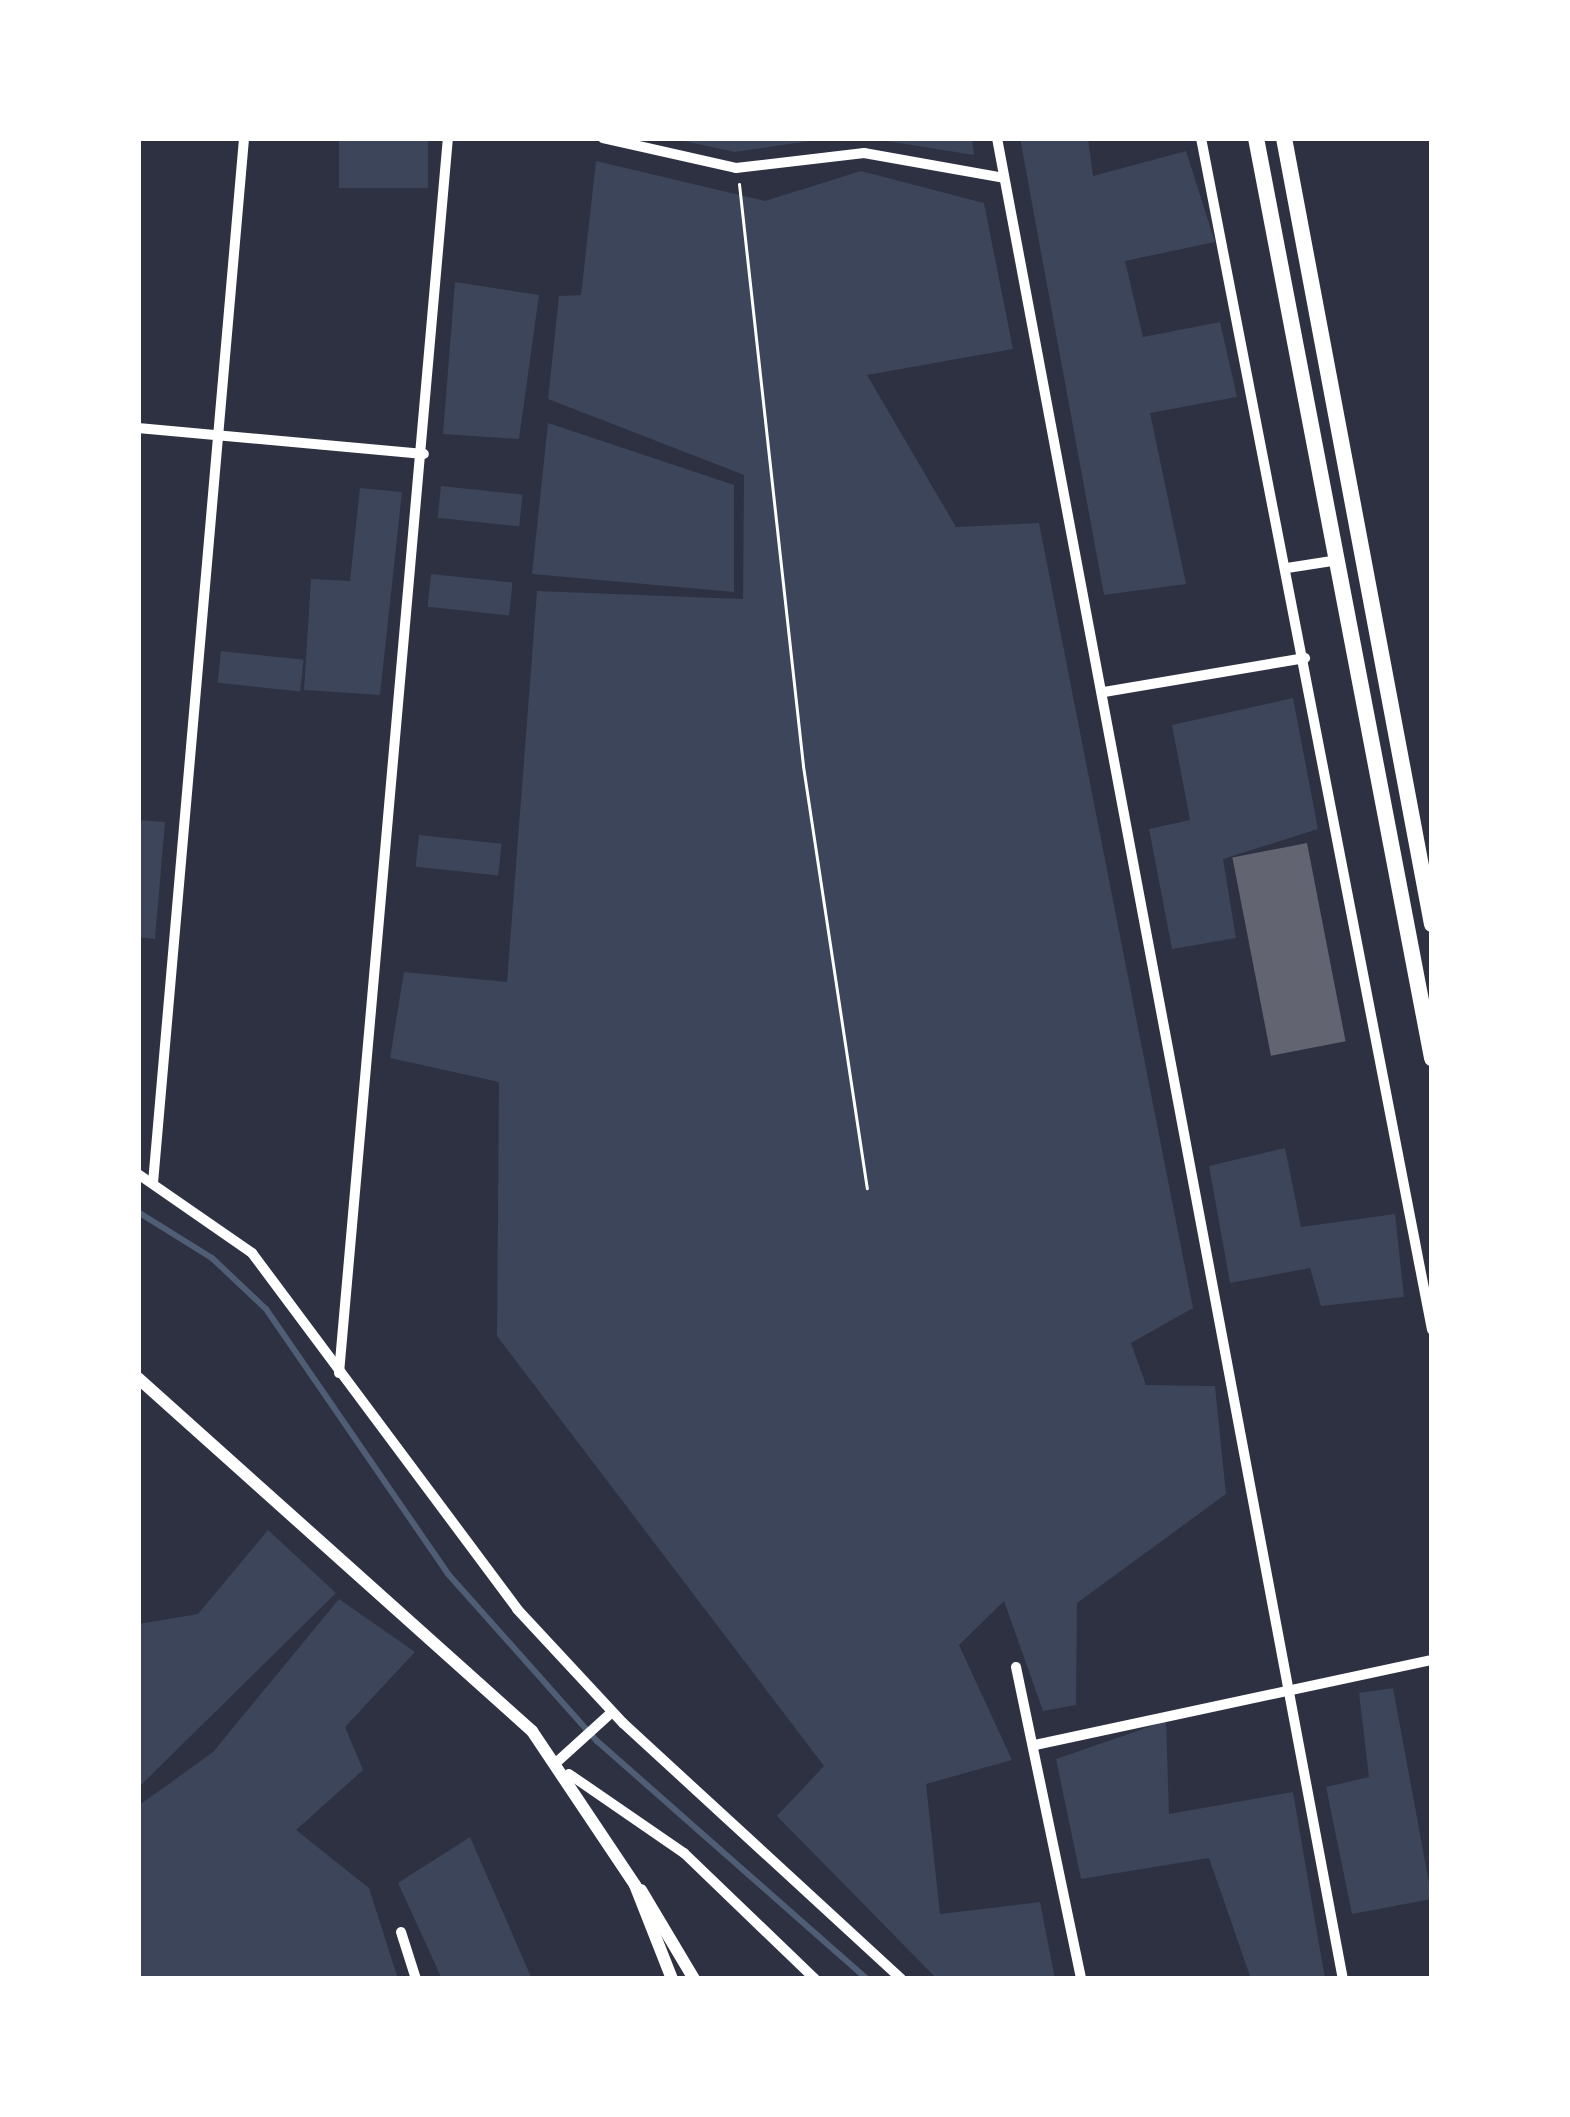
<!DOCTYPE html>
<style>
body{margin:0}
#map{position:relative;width:1570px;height:2117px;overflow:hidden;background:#2d3142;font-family:"Archivo Narrow",sans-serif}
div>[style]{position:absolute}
.green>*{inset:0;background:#3c4559;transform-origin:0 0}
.stream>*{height:6px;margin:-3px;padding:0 3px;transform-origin:3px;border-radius:3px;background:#4f5d75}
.building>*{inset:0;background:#626471;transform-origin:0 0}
.path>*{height:3px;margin:-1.5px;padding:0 1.5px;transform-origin:1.5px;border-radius:1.5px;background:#fff}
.minor>*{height:10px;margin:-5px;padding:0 5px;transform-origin:5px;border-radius:5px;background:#fff}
.tertiary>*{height:12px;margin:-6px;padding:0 6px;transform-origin:6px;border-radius:6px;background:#fff}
.trunk>*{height:16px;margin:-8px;padding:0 8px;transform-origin:8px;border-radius:8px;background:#fff}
span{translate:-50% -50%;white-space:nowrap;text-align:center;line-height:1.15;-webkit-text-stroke:12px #fff;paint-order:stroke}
.frame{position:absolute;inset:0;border:141px solid #fff;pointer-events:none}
</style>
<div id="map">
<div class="green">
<i style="left:339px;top:138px;width:89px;height:50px"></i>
<i style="clip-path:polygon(670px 138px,830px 138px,735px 152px)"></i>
<i style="clip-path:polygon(868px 138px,972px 138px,974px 155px)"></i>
<i style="clip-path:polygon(1020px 138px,1088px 138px,1093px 176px,1186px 151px,1215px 242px,1125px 261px,1143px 337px,1220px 322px,1237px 397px,1150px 413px,1186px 584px,1104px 595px)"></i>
<i style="clip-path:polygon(596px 161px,765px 201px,861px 171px,984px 203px,1013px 349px,867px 375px,956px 527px,1039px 523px,1193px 1308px,1131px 1343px,1146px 1385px,1215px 1386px,1226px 1494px,1077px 1603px,1076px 1705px,1043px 1711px,1004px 1601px,959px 1645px,1012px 1760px,926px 1784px,940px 1914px,1040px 1902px,1055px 1979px,937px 1979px,777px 1816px,824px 1766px,497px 1336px,499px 1082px,390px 1058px,404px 972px,507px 982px,537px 591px,743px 599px,744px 475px,548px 399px,559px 296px,581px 295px)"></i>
<i style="clip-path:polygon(455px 282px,539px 295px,519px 439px,443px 434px)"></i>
<i style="clip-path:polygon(548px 423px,734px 485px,734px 592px,532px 574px)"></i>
<i style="left:441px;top:486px;width:82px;height:32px;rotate:6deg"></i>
<i style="clip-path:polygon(360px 488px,402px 492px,380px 695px,304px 690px,311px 579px,350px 581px)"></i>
<i style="left:431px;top:574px;width:82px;height:33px;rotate:6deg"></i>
<i style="left:221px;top:651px;width:83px;height:32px;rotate:6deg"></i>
<i style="clip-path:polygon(1293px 698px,1318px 829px,1223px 859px,1236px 938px,1172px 949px,1149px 829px,1190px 820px,1172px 725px)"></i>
<i style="clip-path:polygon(138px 820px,165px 822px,155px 939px,138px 937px)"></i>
<i style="left:419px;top:835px;width:83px;height:32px;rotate:6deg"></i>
<i style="clip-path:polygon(1285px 1148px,1301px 1227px,1395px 1214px,1404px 1297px,1321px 1306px,1310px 1268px,1230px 1283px,1209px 1166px)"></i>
<i style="clip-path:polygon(268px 1530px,336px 1593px,138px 1788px,138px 1624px,198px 1614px)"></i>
<i style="clip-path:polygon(339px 1599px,415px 1652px,345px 1727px,363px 1770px,296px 1830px,369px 1888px,398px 1979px,138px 1979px,138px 1806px,213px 1752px)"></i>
<i style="clip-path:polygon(1393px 1688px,1432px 1899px,1352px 1914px,1326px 1787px,1369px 1777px,1359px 1693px)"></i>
<i style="clip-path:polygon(1166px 1721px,1169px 1814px,1293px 1792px,1325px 1979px,1251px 1979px,1209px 1858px,1081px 1879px,1056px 1759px)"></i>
<i style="clip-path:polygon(470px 1837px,532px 1979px,442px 1979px,398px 1883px)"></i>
</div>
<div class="stream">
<i style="left:138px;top:1212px;width:87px;rotate:31.9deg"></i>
<i style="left:212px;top:1258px;width:74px;rotate:43.4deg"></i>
<i style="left:266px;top:1309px;width:321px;rotate:55.5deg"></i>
<i style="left:448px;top:1574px;width:224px;rotate:48.3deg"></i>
<i style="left:597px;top:1741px;width:360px;rotate:41.4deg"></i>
</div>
<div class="building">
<i style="left:1307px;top:843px;width:202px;height:76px;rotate:79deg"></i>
</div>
<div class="path">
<i style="left:739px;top:184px;width:586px;rotate:83.72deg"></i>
<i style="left:803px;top:766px;width:427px;rotate:81.4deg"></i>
</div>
<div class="minor">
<i style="left:603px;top:138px;width:136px;rotate:12.7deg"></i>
<i style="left:736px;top:168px;width:129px;rotate:-6.7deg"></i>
<i style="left:864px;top:153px;width:142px;rotate:10.1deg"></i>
<i style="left:997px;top:138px;width:1873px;rotate:79.36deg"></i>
<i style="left:1201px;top:138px;width:1214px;rotate:79.03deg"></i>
<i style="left:138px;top:428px;width:287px;rotate:5.2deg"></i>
<i style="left:1287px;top:568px;width:52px;rotate:-8.9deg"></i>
<i style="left:1104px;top:692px;width:204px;rotate:-9.6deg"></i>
<i style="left:138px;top:1174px;width:139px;rotate:34.7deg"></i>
<i style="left:252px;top:1253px;width:444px;rotate:53.3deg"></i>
<i style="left:517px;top:1609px;width:156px;rotate:47.1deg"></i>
<i style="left:623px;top:1723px;width:378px;rotate:42.6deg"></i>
<i style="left:153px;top:1183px;width:1049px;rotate:-85.02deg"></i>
<i style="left:339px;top:1373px;width:1240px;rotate:-84.96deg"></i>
<i style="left:1016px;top:1667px;width:319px;rotate:78.2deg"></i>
<i style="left:1035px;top:1745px;width:406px;rotate:-12.1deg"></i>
<i style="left:558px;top:1761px;width:73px;rotate:-42.2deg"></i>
<i style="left:569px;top:1774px;width:140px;rotate:34.5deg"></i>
<i style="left:684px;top:1853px;width:182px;rotate:43.9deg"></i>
<i style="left:401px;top:1932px;width:49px;rotate:72.3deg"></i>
</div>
<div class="tertiary">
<i style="left:138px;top:1378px;width:529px;rotate:41.86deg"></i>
<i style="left:532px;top:1731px;width:185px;rotate:56.2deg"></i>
<i style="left:635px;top:1885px;width:101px;rotate:68.5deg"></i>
<i style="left:641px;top:1890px;width:104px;rotate:59.2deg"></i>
</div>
<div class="trunk">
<i style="left:1256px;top:138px;width:937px;rotate:79.17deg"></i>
<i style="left:1284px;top:138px;width:800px;rotate:79.34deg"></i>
</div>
<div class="frame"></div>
</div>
